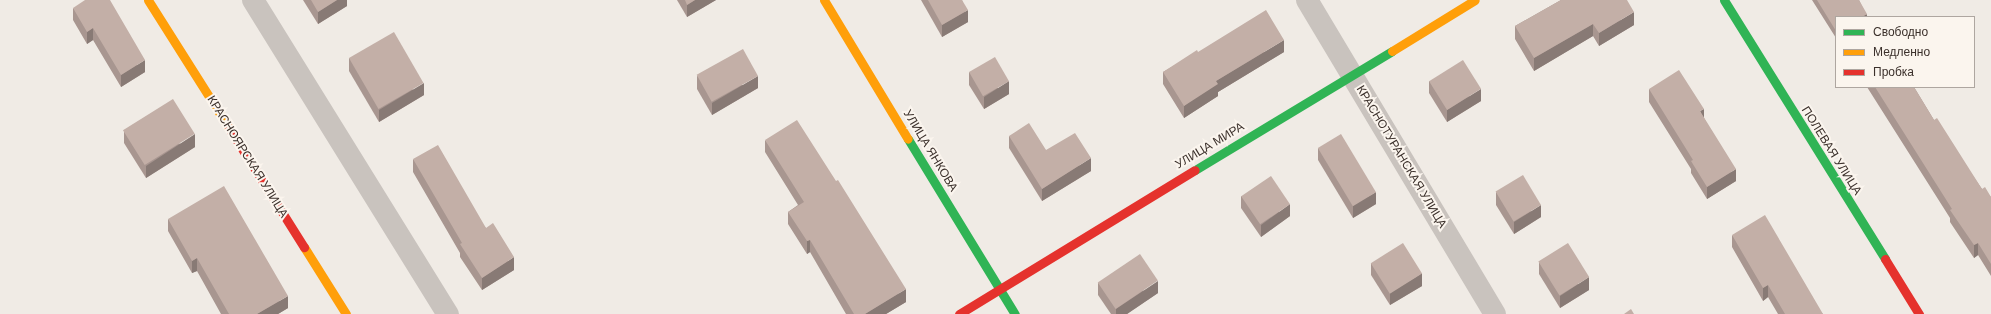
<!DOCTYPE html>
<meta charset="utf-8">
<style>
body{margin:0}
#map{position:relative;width:1991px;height:314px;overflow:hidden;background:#f0ebe5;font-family:Arial,sans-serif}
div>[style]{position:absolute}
.street>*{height:22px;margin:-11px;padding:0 11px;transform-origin:11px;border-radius:11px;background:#c9c3be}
.fast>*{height:9px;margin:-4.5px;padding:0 4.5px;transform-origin:4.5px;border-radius:4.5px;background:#30b455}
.slow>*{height:9px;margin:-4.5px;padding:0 4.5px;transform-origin:4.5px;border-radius:4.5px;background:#ff9f0a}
.jam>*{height:9px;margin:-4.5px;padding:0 4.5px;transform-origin:4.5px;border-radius:4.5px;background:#e5322d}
.wall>*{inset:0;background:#a89690}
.shaded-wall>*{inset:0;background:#887a75}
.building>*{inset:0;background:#c3afa7;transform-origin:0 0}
span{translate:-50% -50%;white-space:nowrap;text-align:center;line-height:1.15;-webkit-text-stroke:4px #fbf5ee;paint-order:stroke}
.street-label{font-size:12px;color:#3b302b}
.legend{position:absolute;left:1835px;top:16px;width:140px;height:72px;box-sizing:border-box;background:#fbf5ee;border:1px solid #aea6a0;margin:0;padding:5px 7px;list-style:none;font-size:12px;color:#3b302b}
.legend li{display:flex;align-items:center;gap:8px;height:20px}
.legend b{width:20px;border:1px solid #aea6a0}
</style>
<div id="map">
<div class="street">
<i style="left:253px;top:0;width:370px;rotate:58.2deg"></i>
<i style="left:1307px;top:0;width:366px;rotate:59.1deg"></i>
</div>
<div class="fast">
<i style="left:1724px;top:0;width:305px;rotate:58.1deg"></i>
<i style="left:908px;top:139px;width:205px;rotate:58.6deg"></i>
<i style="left:1195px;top:170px;width:230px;rotate:-31.1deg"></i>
</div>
<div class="slow">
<i style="left:148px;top:0;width:151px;rotate:57.7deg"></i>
<i style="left:824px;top:0;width:162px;rotate:58.9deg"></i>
<i style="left:1392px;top:51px;width:97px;rotate:-31.6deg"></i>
<i style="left:304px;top:247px;width:79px;rotate:57.9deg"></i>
</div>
<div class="jam">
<i style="left:229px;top:128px;width:141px;rotate:57.8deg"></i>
<i style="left:1885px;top:259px;width:65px;rotate:58.3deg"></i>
<i style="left:959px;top:314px;width:276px;rotate:-31.4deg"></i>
</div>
<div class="wall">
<i style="clip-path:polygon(303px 0,347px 0,347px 6px,318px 24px)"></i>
<i style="clip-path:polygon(677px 0,716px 0,687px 17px)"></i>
<i style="clip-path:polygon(921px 0,962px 0,968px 22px,942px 37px)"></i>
<i style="clip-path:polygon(1561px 0,1634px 25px,1599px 46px,1593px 36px,1534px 71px,1515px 39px,1515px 26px)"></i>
<i style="clip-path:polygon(1812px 0,1859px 0,1867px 17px,1836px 17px,1836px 38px)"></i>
<i style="clip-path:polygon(73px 8px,145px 72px,121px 87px,93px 40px,87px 44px,73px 20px)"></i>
<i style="clip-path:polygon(1198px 52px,1284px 52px,1218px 92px,1218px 96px,1184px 118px,1163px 84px,1163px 72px)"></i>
<i style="clip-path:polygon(349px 58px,424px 95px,379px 122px,349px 71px)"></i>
<i style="clip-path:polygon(969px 72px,1009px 94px,984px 109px,969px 85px)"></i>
<i style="clip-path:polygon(697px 76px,758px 88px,712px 115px,697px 89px)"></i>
<i style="clip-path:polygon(1429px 81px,1481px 101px,1447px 122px,1429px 93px)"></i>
<i style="clip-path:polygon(1867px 87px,1914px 87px,1934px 120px,1982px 189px,1991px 197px,1991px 276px,1978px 255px,1974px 258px,1950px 222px,1950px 218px)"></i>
<i style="clip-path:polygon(1649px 89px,1704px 118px,1736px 181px,1707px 199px,1691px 173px,1691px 169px,1649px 102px)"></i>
<i style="clip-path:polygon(124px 131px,195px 147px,146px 178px,124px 143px)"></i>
<i style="clip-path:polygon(1009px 136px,1046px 150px,1091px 171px,1042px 201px,1009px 148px)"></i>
<i style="clip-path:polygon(765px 140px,906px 302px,886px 314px,846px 314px,810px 252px,807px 254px,788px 224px,788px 212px,798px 205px,765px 152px)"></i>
<i style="clip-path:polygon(1318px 148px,1376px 204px,1353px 218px,1318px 160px)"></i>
<i style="clip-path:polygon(413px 159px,486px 228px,514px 270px,482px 290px,460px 257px,460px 253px,413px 172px)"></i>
<i style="clip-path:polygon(1496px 192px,1541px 217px,1514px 234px,1496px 205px)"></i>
<i style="clip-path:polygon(1241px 196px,1290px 216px,1261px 237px,1241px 208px)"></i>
<i style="clip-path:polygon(168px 219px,288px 308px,278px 314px,221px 314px,197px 271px,192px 273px,168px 231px)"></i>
<i style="clip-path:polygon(1732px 235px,1823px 314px,1778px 314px,1768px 297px,1763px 301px,1732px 247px)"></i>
<i style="clip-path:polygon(1539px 262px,1589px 290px,1560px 308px,1539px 274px)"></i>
<i style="clip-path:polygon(1371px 263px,1422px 286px,1390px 305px,1371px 275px)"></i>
<i style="clip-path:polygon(1098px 283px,1158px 293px,1127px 314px,1111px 314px,1098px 295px)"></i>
</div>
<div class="shaded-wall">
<i style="clip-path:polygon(337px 0,347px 0,347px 6px,318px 24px,318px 12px)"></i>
<i style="clip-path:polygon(695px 0,716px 0,687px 17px,687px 5px)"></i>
<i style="clip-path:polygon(968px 10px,968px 22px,942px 37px,942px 25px)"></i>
<i style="clip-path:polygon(1634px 12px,1634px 25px,1599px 46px,1599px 33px)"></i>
<i style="clip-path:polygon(1867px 14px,1867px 17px,1862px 17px)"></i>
<i style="clip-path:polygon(1593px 24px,1593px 36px,1534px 71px,1534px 58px)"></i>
<i style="clip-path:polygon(93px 28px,93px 40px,87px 44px,87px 32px)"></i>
<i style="clip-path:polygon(1284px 40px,1284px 52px,1218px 92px,1218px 96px,1184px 118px,1184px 106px,1216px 81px)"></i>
<i style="clip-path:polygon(145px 60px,145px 72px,121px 87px,121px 75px)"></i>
<i style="clip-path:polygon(758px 76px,758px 88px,712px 115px,712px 103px)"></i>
<i style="clip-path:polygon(1009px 81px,1009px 94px,984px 109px,984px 97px)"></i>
<i style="clip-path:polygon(424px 83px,424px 95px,379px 122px,379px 110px)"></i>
<i style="clip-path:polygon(1481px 89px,1481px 101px,1447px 122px,1447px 110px)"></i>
<i style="clip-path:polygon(1704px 109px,1704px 121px,1700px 111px)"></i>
<i style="clip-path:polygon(195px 134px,195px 147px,146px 178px,146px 166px)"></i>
<i style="clip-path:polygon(1091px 158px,1091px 171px,1042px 201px,1042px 189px)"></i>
<i style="clip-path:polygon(1736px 169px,1736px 181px,1707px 199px,1707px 187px)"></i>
<i style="clip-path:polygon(1376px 192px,1376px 204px,1353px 218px,1353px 205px)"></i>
<i style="clip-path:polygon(1290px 204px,1290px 216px,1261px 237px,1261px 225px)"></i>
<i style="clip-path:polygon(1541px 205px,1541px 217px,1514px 234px,1514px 222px)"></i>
<i style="clip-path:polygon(810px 240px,810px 252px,807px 254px,807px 241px)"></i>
<i style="clip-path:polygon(1978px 243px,1978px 255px,1974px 258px,1974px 245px)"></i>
<i style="clip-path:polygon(514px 257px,514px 270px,482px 290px,482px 278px)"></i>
<i style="clip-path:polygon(197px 258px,197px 271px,192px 273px,192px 261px)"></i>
<i style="clip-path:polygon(1422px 273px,1422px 286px,1390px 305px,1390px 293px)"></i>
<i style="clip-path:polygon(1589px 277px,1589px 290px,1560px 308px,1560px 296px)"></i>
<i style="clip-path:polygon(1158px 281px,1158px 293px,1127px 314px,1116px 314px,1116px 309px)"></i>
<i style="clip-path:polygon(1768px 285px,1768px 297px,1763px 301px,1763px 288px)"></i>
<i style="clip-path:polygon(906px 289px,906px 302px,886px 314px,865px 314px)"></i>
<i style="clip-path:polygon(288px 296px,288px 308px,278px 314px,257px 314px)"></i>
</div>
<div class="building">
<i style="clip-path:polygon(85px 0,110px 0,145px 60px,121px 75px,93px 28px,87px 32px,73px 8px)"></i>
<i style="clip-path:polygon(311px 0,337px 0,318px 12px)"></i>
<i style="clip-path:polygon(685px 0,695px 0,687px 5px)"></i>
<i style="clip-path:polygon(928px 0,962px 0,968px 10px,942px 25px)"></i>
<i style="clip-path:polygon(1561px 0,1627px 0,1634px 12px,1599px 33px,1593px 24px,1534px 58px,1515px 26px)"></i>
<i style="clip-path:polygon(1817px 0,1859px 0,1867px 14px,1862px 17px,1836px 17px,1836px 31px)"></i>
<i style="clip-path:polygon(1266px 10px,1284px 40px,1216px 81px,1218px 84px,1184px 106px,1163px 72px,1197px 50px,1198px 52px)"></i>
<i style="left:394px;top:32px;width:59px;height:52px;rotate:60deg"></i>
<i style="left:743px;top:49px;width:31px;height:53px;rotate:61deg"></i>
<i style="left:995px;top:57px;width:28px;height:30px;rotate:60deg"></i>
<i style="left:1463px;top:60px;width:34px;height:40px;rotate:58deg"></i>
<i style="clip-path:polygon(1679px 70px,1704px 109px,1700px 111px,1736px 169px,1707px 187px,1691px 161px,1693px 160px,1649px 89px)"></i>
<i style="clip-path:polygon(1875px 87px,1914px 87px,1934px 120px,1937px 118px,1982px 189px,1985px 187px,1991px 197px,1991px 264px,1978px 243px,1974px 245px,1950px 210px,1952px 209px)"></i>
<i style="left:173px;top:99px;width:41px;height:59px;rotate:58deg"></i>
<i style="clip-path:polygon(797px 120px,836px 181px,838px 180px,906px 289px,865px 314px,854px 314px,810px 240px,807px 241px,788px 212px,804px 202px,765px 140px)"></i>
<i style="clip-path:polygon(1029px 123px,1046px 150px,1075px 133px,1091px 158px,1042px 189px,1009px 136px)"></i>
<i style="left:1341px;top:134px;width:68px;height:27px;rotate:59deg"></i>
<i style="clip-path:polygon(438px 145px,486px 228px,493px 223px,514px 257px,482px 278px,460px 244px,462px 243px,413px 159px)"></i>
<i style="left:1523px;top:175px;width:35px;height:32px;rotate:59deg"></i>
<i style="left:1271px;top:176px;width:34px;height:36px;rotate:56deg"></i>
<i style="clip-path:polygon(224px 186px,288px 296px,257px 314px,229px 314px,197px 258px,192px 261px,168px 219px)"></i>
<i style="clip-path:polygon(1765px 215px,1823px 314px,1785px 314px,1768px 285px,1763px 288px,1732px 235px)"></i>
<i style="left:1403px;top:243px;width:36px;height:38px;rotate:58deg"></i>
<i style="left:1568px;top:243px;width:40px;height:35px;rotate:58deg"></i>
<i style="left:1140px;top:254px;width:32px;height:51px;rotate:56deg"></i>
<i style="clip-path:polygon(1631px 309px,1634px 314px,1624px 314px)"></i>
</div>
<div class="street-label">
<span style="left:1210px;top:146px;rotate:-31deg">УЛИЦА МИРА</span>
<span style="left:930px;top:151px;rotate:59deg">УЛИЦА ЯНКОВА</span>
<span style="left:1831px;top:151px;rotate:58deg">ПОЛЕВАЯ УЛИЦА</span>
<span style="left:247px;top:157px;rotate:58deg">КРАСНОЯРСКАЯ УЛИЦА</span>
<span style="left:1401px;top:157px;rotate:59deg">КРАСНОТУРАНСКАЯ УЛИЦА</span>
</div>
<ul class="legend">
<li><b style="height:5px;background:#30b455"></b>Свободно</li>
<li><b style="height:5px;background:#ff9f0a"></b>Медленно</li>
<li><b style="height:5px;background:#e5322d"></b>Пробка</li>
</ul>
</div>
